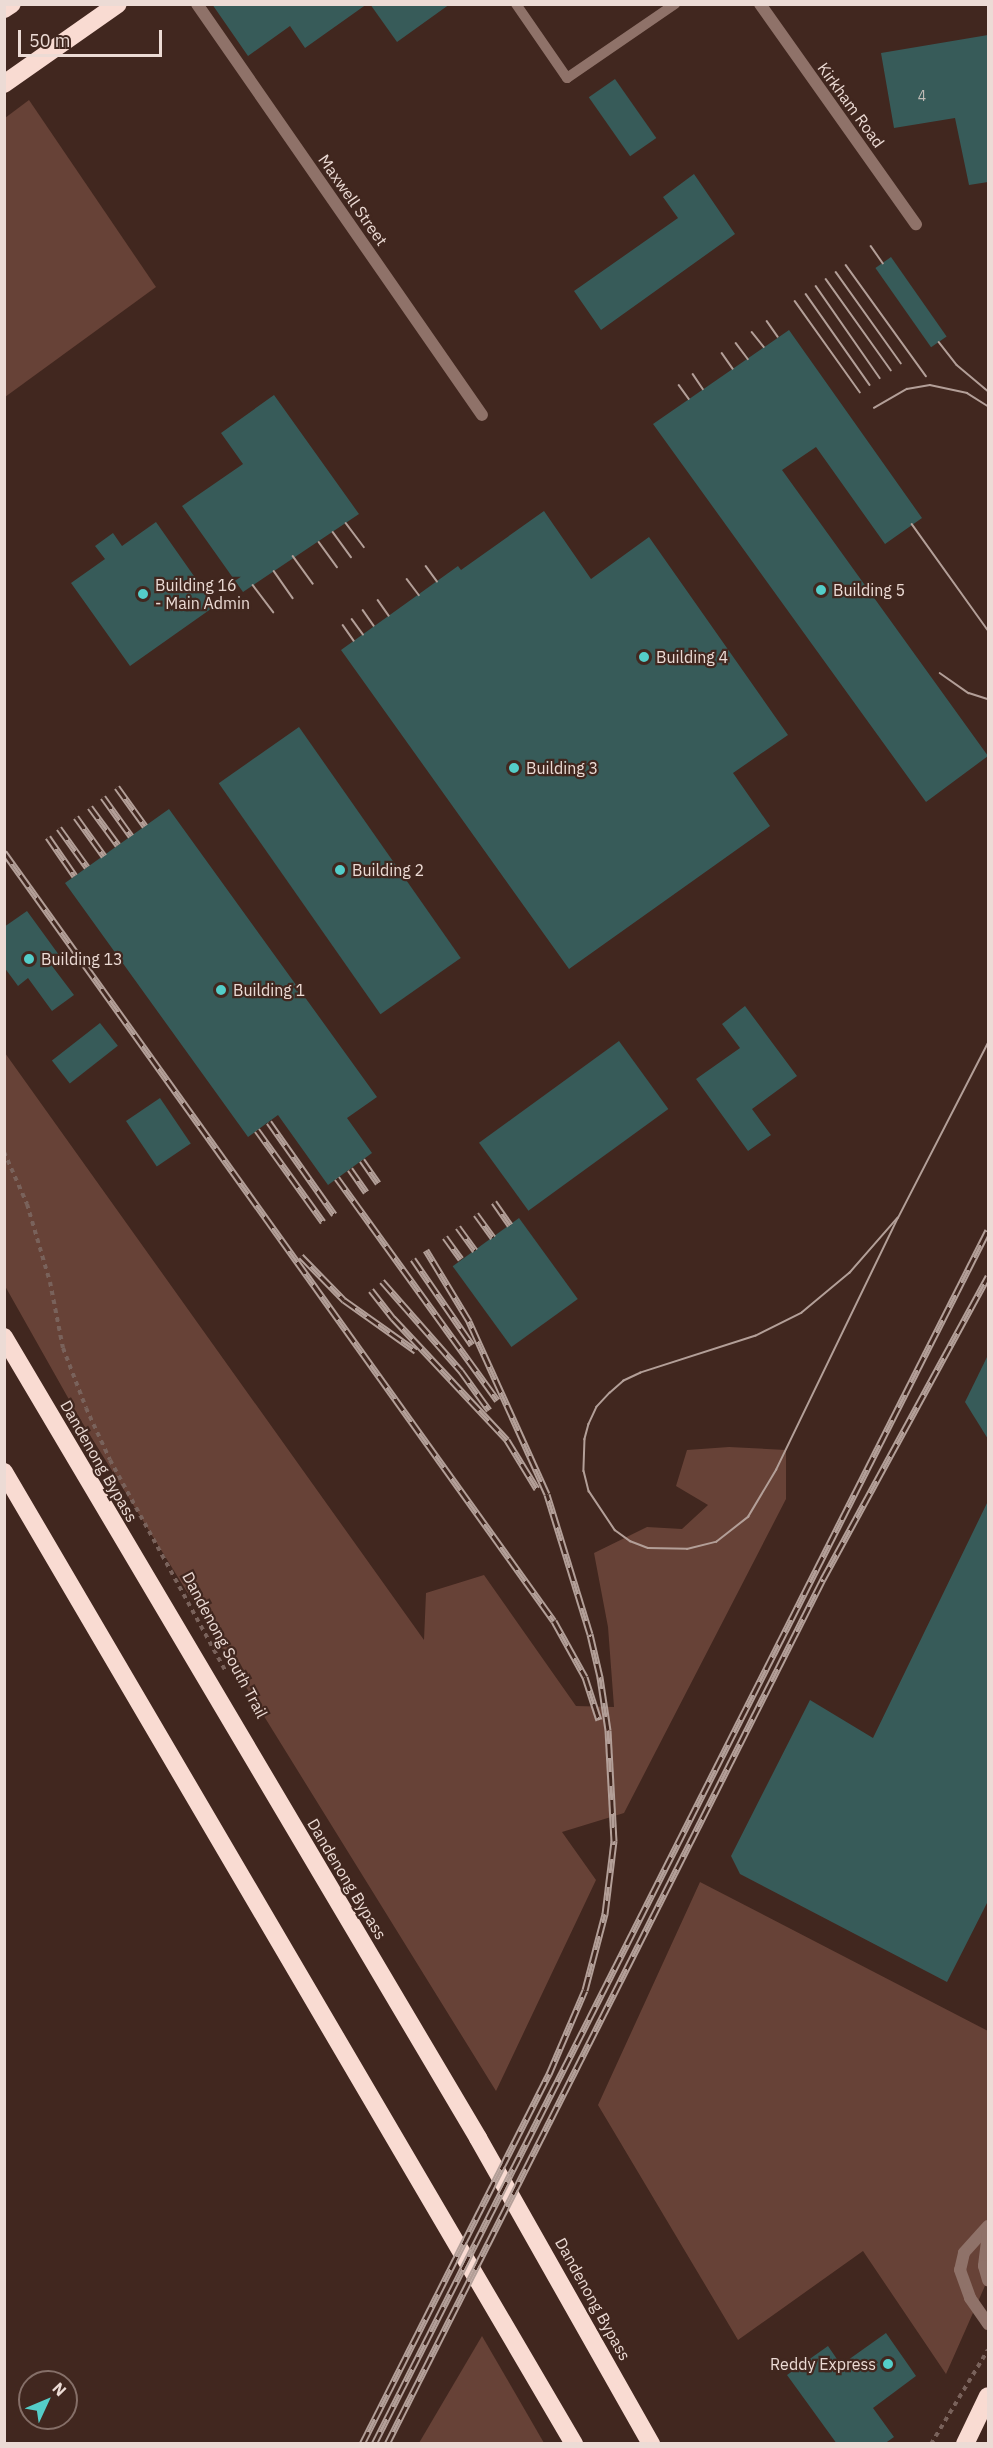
<!DOCTYPE html>
<style>
body{margin:0}
#map{position:relative;width:993px;height:2448px;overflow:hidden;background:#41271f;font-family:"IBM Plex Sans",sans-serif}
div>[style]{position:absolute}
.green>*{inset:0;background:#674237}
.building>*{inset:0;background:#375b59;transform-origin:0 0}
.path>*{height:4px;margin-top:-2px;transform-origin:0;background:repeating-linear-gradient(90deg,#79625b 0 4.5px,transparent 0 9px)}
.lane>*{height:10px;margin:-5px;padding:0 5px;transform-origin:5px;border-radius:5px;background:#8f7269}
.street>*{height:12px;margin:-6px;padding:0 6px;transform-origin:6px;border-radius:6px;background:#8f7269}
.highway>*{height:18px;margin:-9px;padding:0 9px;transform-origin:9px;border-radius:9px;background:#f9dbd2}
.tram>*{height:1.5px;margin:-0.75px;padding:0 0.75px;transform-origin:0.75px;border-radius:0.75px;background:#b39f98}
.rail>*{height:7px;margin-top:-3.5px;transform-origin:0;background:repeating-linear-gradient(90deg,#41271f 0 14px,#b39f98 0 28px);box-sizing:border-box;border-block:2px solid #b39f98}
.dots>*{width:16px;height:16px;translate:-50% -50%;box-sizing:border-box;border:3px solid #41271f;border-radius:50%}
span{translate:-50% -50%;white-space:nowrap;text-align:center;line-height:1.15;-webkit-text-stroke:4.5px #41271f;paint-order:stroke}
.number-label{font-size:14px;color:#bfbbb6}
.number-label span{-webkit-text-stroke-width:0}
.street-label{font-size:16px;color:#ecdbd5}
.poi-label{font-size:16px;color:#ecdbd5}
.left{translate:0 -50%;text-align:left}
.right{translate:-100% -50%;text-align:right}
.frame{position:absolute;inset:0;border:6px solid #ecdbd5;pointer-events:none}
.north{position:absolute;left:18px;top:2370px;width:60px;height:60px;box-sizing:border-box;background:#41271f;border:2px solid #856f68;border-radius:50%;rotate:46deg;font-size:16px;font-weight:700;line-height:24px;text-align:center;color:#ecdbd5}
.north::after{content:'';display:block;margin:auto;width:21px;height:27px;background:#54cdc8;clip-path:polygon(50% 0,100% 100%,50% 72%,0 100%)}
.scale{position:absolute;left:18px;top:30px;width:144px;height:27px;box-sizing:border-box;border:3px solid #ecdbd5;border-top:0;padding-left:8px;font-size:18px;line-height:21px;white-space:nowrap;color:#ecdbd5;-webkit-text-stroke:4px #41271f;paint-order:stroke}
</style>
<div id="map">
<div class="green">
<i style="clip-path:polygon(29px 100px,156px 287px,5px 397px,5px 118px)"></i>
<i style="clip-path:polygon(5px 1053px,424px 1640px,426px 1593px,484px 1575px,576px 1706px,614px 1707px,608px 1627px,594px 1553px,647px 1527px,682px 1529px,708px 1505px,676px 1486px,687px 1450px,729px 1447px,786px 1450px,786px 1499px,624px 1813px,562px 1832px,596px 1880px,496px 2091px,80px 1419px,5px 1286px)"></i>
<i style="clip-path:polygon(700px 1882px,988px 2031px,988px 2279px,946px 2374px,863px 2251px,738px 2340px,598px 2105px)"></i>
<i style="clip-path:polygon(482px 2336px,544px 2443px,419px 2443px)"></i>
</div>
<div class="building">
<i style="clip-path:polygon(212px 4px,367px 4px,305px 48px,290px 26px,248px 56px)"></i>
<i style="clip-path:polygon(370px 4px,450px 4px,397px 42px)"></i>
<i style="clip-path:polygon(988px 35px,988px 182px,969px 185px,955px 118px,894px 128px,881px 53px)"></i>
<i style="left:615px;top:79px;width:72px;height:32px;rotate:55deg"></i>
<i style="clip-path:polygon(694px 174px,735px 234px,601px 330px,574px 291px,678px 218px,663px 197px)"></i>
<i style="left:891px;top:257px;width:97px;height:19px;rotate:55deg"></i>
<i style="clip-path:polygon(789px 330px,922px 518px,885px 544px,816px 447px,782px 470px,988px 756px,926px 802px,653px 424px)"></i>
<i style="clip-path:polygon(274px 395px,359px 514px,243px 592px,182px 506px,243px 464px,221px 433px)"></i>
<i style="clip-path:polygon(544px 511px,591px 579px,649px 537px,788px 735px,733px 773px,770px 826px,569px 969px,341px 650px,458px 566px,461px 570px)"></i>
<i style="clip-path:polygon(156px 522px,215px 606px,130px 666px,71px 583px,105px 559px,95px 546px,113px 533px,122px 546px)"></i>
<i style="left:299px;top:727px;width:282px;height:98px;rotate:55deg"></i>
<i style="clip-path:polygon(169px 809px,377px 1097px,347px 1118px,372px 1153px,328px 1185px,278px 1115px,248px 1137px,65px 883px)"></i>
<i style="clip-path:polygon(27px 911px,59px 955px,49px 962px,74px 995px,52px 1011px,28px 978px,18px 986px,4px 967px,4px 927px)"></i>
<i style="clip-path:polygon(745px 1006px,797px 1076px,752px 1109px,771px 1135px,748px 1151px,696px 1079px,740px 1048px,722px 1024px)"></i>
<i style="left:100px;top:1023px;width:29px;height:61px;rotate:52deg"></i>
<i style="left:619px;top:1041px;width:84px;height:173px;rotate:54deg"></i>
<i style="left:160px;top:1098px;width:55px;height:41px;rotate:56deg"></i>
<i style="left:519px;top:1218px;width:100px;height:82px;rotate:54deg"></i>
<i style="clip-path:polygon(988px 1355px,988px 1439px,965px 1402px)"></i>
<i style="clip-path:polygon(988px 1501px,988px 1901px,947px 1982px,740px 1874px,731px 1856px,810px 1700px,873px 1738px)"></i>
<i style="clip-path:polygon(886px 2333px,916px 2376px,873px 2408px,894px 2437px,884px 2444px,837px 2444px,787px 2375px,828px 2346px,841px 2365px)"></i>
</div>
<div class="path">
<i style="left:4px;top:1152px;width:57px;rotate:66.1deg"></i>
<i style="left:27px;top:1204px;width:81px;rotate:73.6deg"></i>
<i style="left:50px;top:1282px;width:67px;rotate:78.9deg"></i>
<i style="left:63px;top:1348px;width:64px;rotate:69deg"></i>
<i style="left:86px;top:1408px;width:57px;rotate:65.2deg"></i>
<i style="left:110px;top:1460px;width:239px;rotate:61.3deg"></i>
<i style="left:931px;top:2444px;width:110px;rotate:-58.8deg"></i>
</div>
<div class="lane">
<i style="left:516px;top:4px;width:90px;rotate:55.4deg"></i>
<i style="left:567px;top:78px;width:131px;rotate:-34.4deg"></i>
</div>
<div class="street">
<i style="left:197px;top:4px;width:500px;rotate:55.26deg"></i>
<i style="left:760px;top:4px;width:270px;rotate:54.7deg"></i>
<i style="left:988px;top:2226px;width:36px;rotate:132deg"></i>
<i style="left:964px;top:2253px;width:17px;rotate:103deg"></i>
<i style="left:960px;top:2270px;width:30px;rotate:70deg"></i>
<i style="left:970px;top:2298px;width:32px;rotate:55deg"></i>
<i style="left:988px;top:2233px;width:33px;rotate:97deg"></i>
<i style="left:984px;top:2266px;width:15px;rotate:74deg"></i>
</div>
<div class="highway">
<i style="left:4px;top:9px;width:9px;rotate:-32deg"></i>
<i style="left:4px;top:84px;width:139px;rotate:-35.1deg"></i>
<i style="left:4px;top:1337px;width:931px;rotate:59.38deg"></i>
<i style="left:478px;top:2138px;width:352px;rotate:60.5deg"></i>
<i style="left:4px;top:1472px;width:1127px;rotate:59.61deg"></i>
<i style="left:965px;top:2444px;width:53px;rotate:-64.4deg"></i>
</div>
<div class="tram">
<i style="left:871px;top:246px;width:21px;rotate:55deg"></i>
<i style="left:846px;top:265px;width:137px;rotate:54.2deg"></i>
<i style="left:836px;top:272px;width:112px;rotate:54.5deg"></i>
<i style="left:826px;top:279px;width:112px;rotate:54.5deg"></i>
<i style="left:816px;top:286px;width:112px;rotate:55.2deg"></i>
<i style="left:806px;top:294px;width:111px;rotate:54.9deg"></i>
<i style="left:795px;top:301px;width:112px;rotate:54.5deg"></i>
<i style="left:767px;top:321px;width:19px;rotate:55deg"></i>
<i style="left:752px;top:332px;width:19px;rotate:51deg"></i>
<i style="left:939px;top:342px;width:29px;rotate:52deg"></i>
<i style="left:957px;top:365px;width:40px;rotate:40deg"></i>
<i style="left:736px;top:343px;width:20px;rotate:53deg"></i>
<i style="left:722px;top:353px;width:19px;rotate:55deg"></i>
<i style="left:693px;top:374px;width:18px;rotate:56deg"></i>
<i style="left:679px;top:385px;width:17px;rotate:54deg"></i>
<i style="left:874px;top:408px;width:38px;rotate:-30deg"></i>
<i style="left:907px;top:389px;width:23px;rotate:-10deg"></i>
<i style="left:930px;top:385px;width:38px;rotate:12deg"></i>
<i style="left:967px;top:393px;width:25px;rotate:32deg"></i>
<i style="left:346px;top:523px;width:30px;rotate:53deg"></i>
<i style="left:912px;top:524px;width:130px;rotate:54.4deg"></i>
<i style="left:333px;top:532px;width:31px;rotate:54deg"></i>
<i style="left:319px;top:542px;width:31px;rotate:54deg"></i>
<i style="left:293px;top:556px;width:34px;rotate:54deg"></i>
<i style="left:426px;top:566px;width:19px;rotate:54deg"></i>
<i style="left:274px;top:571px;width:33px;rotate:55deg"></i>
<i style="left:407px;top:579px;width:20px;rotate:53deg"></i>
<i style="left:253px;top:585px;width:34px;rotate:53deg"></i>
<i style="left:378px;top:600px;width:19px;rotate:55deg"></i>
<i style="left:363px;top:610px;width:19px;rotate:55deg"></i>
<i style="left:352px;top:619px;width:19px;rotate:54deg"></i>
<i style="left:343px;top:625px;width:19px;rotate:55deg"></i>
<i style="left:940px;top:673px;width:35px;rotate:35deg"></i>
<i style="left:969px;top:693px;width:20px;rotate:18deg"></i>
<i style="left:898px;top:1218px;width:73px;rotate:131.1deg"></i>
<i style="left:850px;top:1273px;width:62px;rotate:140.2deg"></i>
<i style="left:802px;top:1313px;width:51px;rotate:153.4deg"></i>
<i style="left:756px;top:1336px;width:121px;rotate:162.2deg"></i>
<i style="left:641px;top:1373px;width:19px;rotate:155deg"></i>
<i style="left:624px;top:1381px;width:18px;rotate:139deg"></i>
<i style="left:610px;top:1393px;width:19px;rotate:133deg"></i>
<i style="left:597px;top:1407px;width:19px;rotate:115deg"></i>
<i style="left:589px;top:1424px;width:16px;rotate:105deg"></i>
<i style="left:585px;top:1439px;width:32px;rotate:92deg"></i>
<i style="left:584px;top:1471px;width:21px;rotate:76deg"></i>
<i style="left:589px;top:1491px;width:47px;rotate:56.3deg"></i>
<i style="left:615px;top:1530px;width:19px;rotate:36deg"></i>
<i style="left:630px;top:1541px;width:19px;rotate:21deg"></i>
<i style="left:648px;top:1548px;width:39px;rotate:1deg"></i>
<i style="left:687px;top:1549px;width:30px;rotate:-14deg"></i>
<i style="left:716px;top:1542px;width:41px;rotate:-38deg"></i>
<i style="left:748px;top:1517px;width:55px;rotate:-59.2deg"></i>
<i style="left:776px;top:1470px;width:280px;rotate:-64.2deg"></i>
<i style="left:898px;top:1218px;width:197px;rotate:-62.8deg"></i>
</div>
<div class="rail">
<i style="left:117px;top:787px;width:48px;rotate:54.3deg"></i>
<i style="left:103px;top:797px;width:48px;rotate:54.3deg"></i>
<i style="left:90px;top:807px;width:47px;rotate:53.6deg"></i>
<i style="left:76px;top:817px;width:48px;rotate:54.3deg"></i>
<i style="left:59px;top:828px;width:48px;rotate:54.3deg"></i>
<i style="left:48px;top:837px;width:47px;rotate:55.3deg"></i>
<i style="left:4px;top:852px;width:945px;rotate:54.43deg"></i>
<i style="left:554px;top:1621px;width:64px;rotate:61deg"></i>
<i style="left:585px;top:1677px;width:45px;rotate:72deg"></i>
<i style="left:269px;top:1122px;width:113px;rotate:54.8deg"></i>
<i style="left:257px;top:1130px;width:113px;rotate:54.3deg"></i>
<i style="left:362px;top:1160px;width:28px;rotate:55deg"></i>
<i style="left:350px;top:1169px;width:28px;rotate:55deg"></i>
<i style="left:337px;top:1178px;width:274px;rotate:54.2deg"></i>
<i style="left:494px;top:1202px;width:28px;rotate:55deg"></i>
<i style="left:476px;top:1214px;width:29px;rotate:54deg"></i>
<i style="left:458px;top:1227px;width:29px;rotate:54deg"></i>
<i style="left:445px;top:1237px;width:27px;rotate:54deg"></i>
<i style="left:301px;top:1256px;width:62px;rotate:45.7deg"></i>
<i style="left:344px;top:1300px;width:88px;rotate:35.3deg"></i>
<i style="left:413px;top:1259px;width:104px;rotate:55.5deg"></i>
<i style="left:382px;top:1281px;width:120px;rotate:48.7deg"></i>
<i style="left:461px;top:1371px;width:48px;rotate:54.3deg"></i>
<i style="left:371px;top:1290px;width:36px;rotate:52deg"></i>
<i style="left:393px;top:1318px;width:167px;rotate:46.9deg"></i>
<i style="left:507px;top:1440px;width:57px;rotate:58.5deg"></i>
<i style="left:362px;top:2444px;width:415px;rotate:-63.2deg"></i>
<i style="left:549px;top:2074px;width:91px;rotate:-66.8deg"></i>
<i style="left:585px;top:1990px;width:79px;rotate:-75.3deg"></i>
<i style="left:605px;top:1914px;width:74px;rotate:-83deg"></i>
<i style="left:614px;top:1841px;width:111px;rotate:-93.1deg"></i>
<i style="left:608px;top:1730px;width:54px;rotate:-98.6deg"></i>
<i style="left:600px;top:1677px;width:44px;rotate:-103.1deg"></i>
<i style="left:590px;top:1634px;width:146px;rotate:-107.1deg"></i>
<i style="left:547px;top:1494px;width:190px;rotate:-114.3deg"></i>
<i style="left:469px;top:1321px;width:83px;rotate:-121.2deg"></i>
<i style="left:374px;top:2444px;width:1360px;rotate:-63.17deg"></i>
<i style="left:387px;top:2444px;width:969px;rotate:-63.25deg"></i>
<i style="left:823px;top:1579px;width:345px;rotate:-61.4deg"></i>
</div>
<div class="dots">
<i style="left:821px;top:590px;background:#54cdc8"></i>
<i style="left:143px;top:594px;background:#54cdc8"></i>
<i style="left:644px;top:657px;background:#54cdc8"></i>
<i style="left:514px;top:768px;background:#54cdc8"></i>
<i style="left:340px;top:870px;background:#54cdc8"></i>
<i style="left:29px;top:959px;background:#54cdc8"></i>
<i style="left:221px;top:990px;background:#54cdc8"></i>
<i style="left:888px;top:2364px;background:#54cdc8"></i>
</div>
<div class="number-label">
<span style="left:922px;top:96px">4</span>
</div>
<div class="street-label">
<span style="left:851px;top:105px;rotate:54deg">Kirkham Road</span>
<span style="left:353px;top:200px;rotate:55deg">Maxwell Street</span>
<span style="left:99px;top:1461px;rotate:60deg">Dandenong Bypass</span>
<span style="left:225px;top:1645px;rotate:62deg">Dandenong South Trail</span>
<span style="left:347px;top:1879px;rotate:59deg">Dandenong Bypass</span>
<span style="left:593px;top:2299px;rotate:61deg">Dandenong Bypass</span>
</div>
<div class="poi-label">
<span class="left" style="left:155px;top:594px">Building 16<br>- Main Admin</span>
<span class="left" style="left:833px;top:590px">Building 5</span>
<span class="left" style="left:656px;top:657px">Building 4</span>
<span class="left" style="left:526px;top:768px">Building 3</span>
<span class="left" style="left:352px;top:870px">Building 2</span>
<span class="left" style="left:41px;top:959px">Building 13</span>
<span class="left" style="left:233px;top:990px">Building 1</span>
<span class="right" style="left:876px;top:2364px">Reddy Express</span>
</div>
<div class="frame"></div>
<div class="north">N</div>
<div class="scale">50 m</div>
</div>
